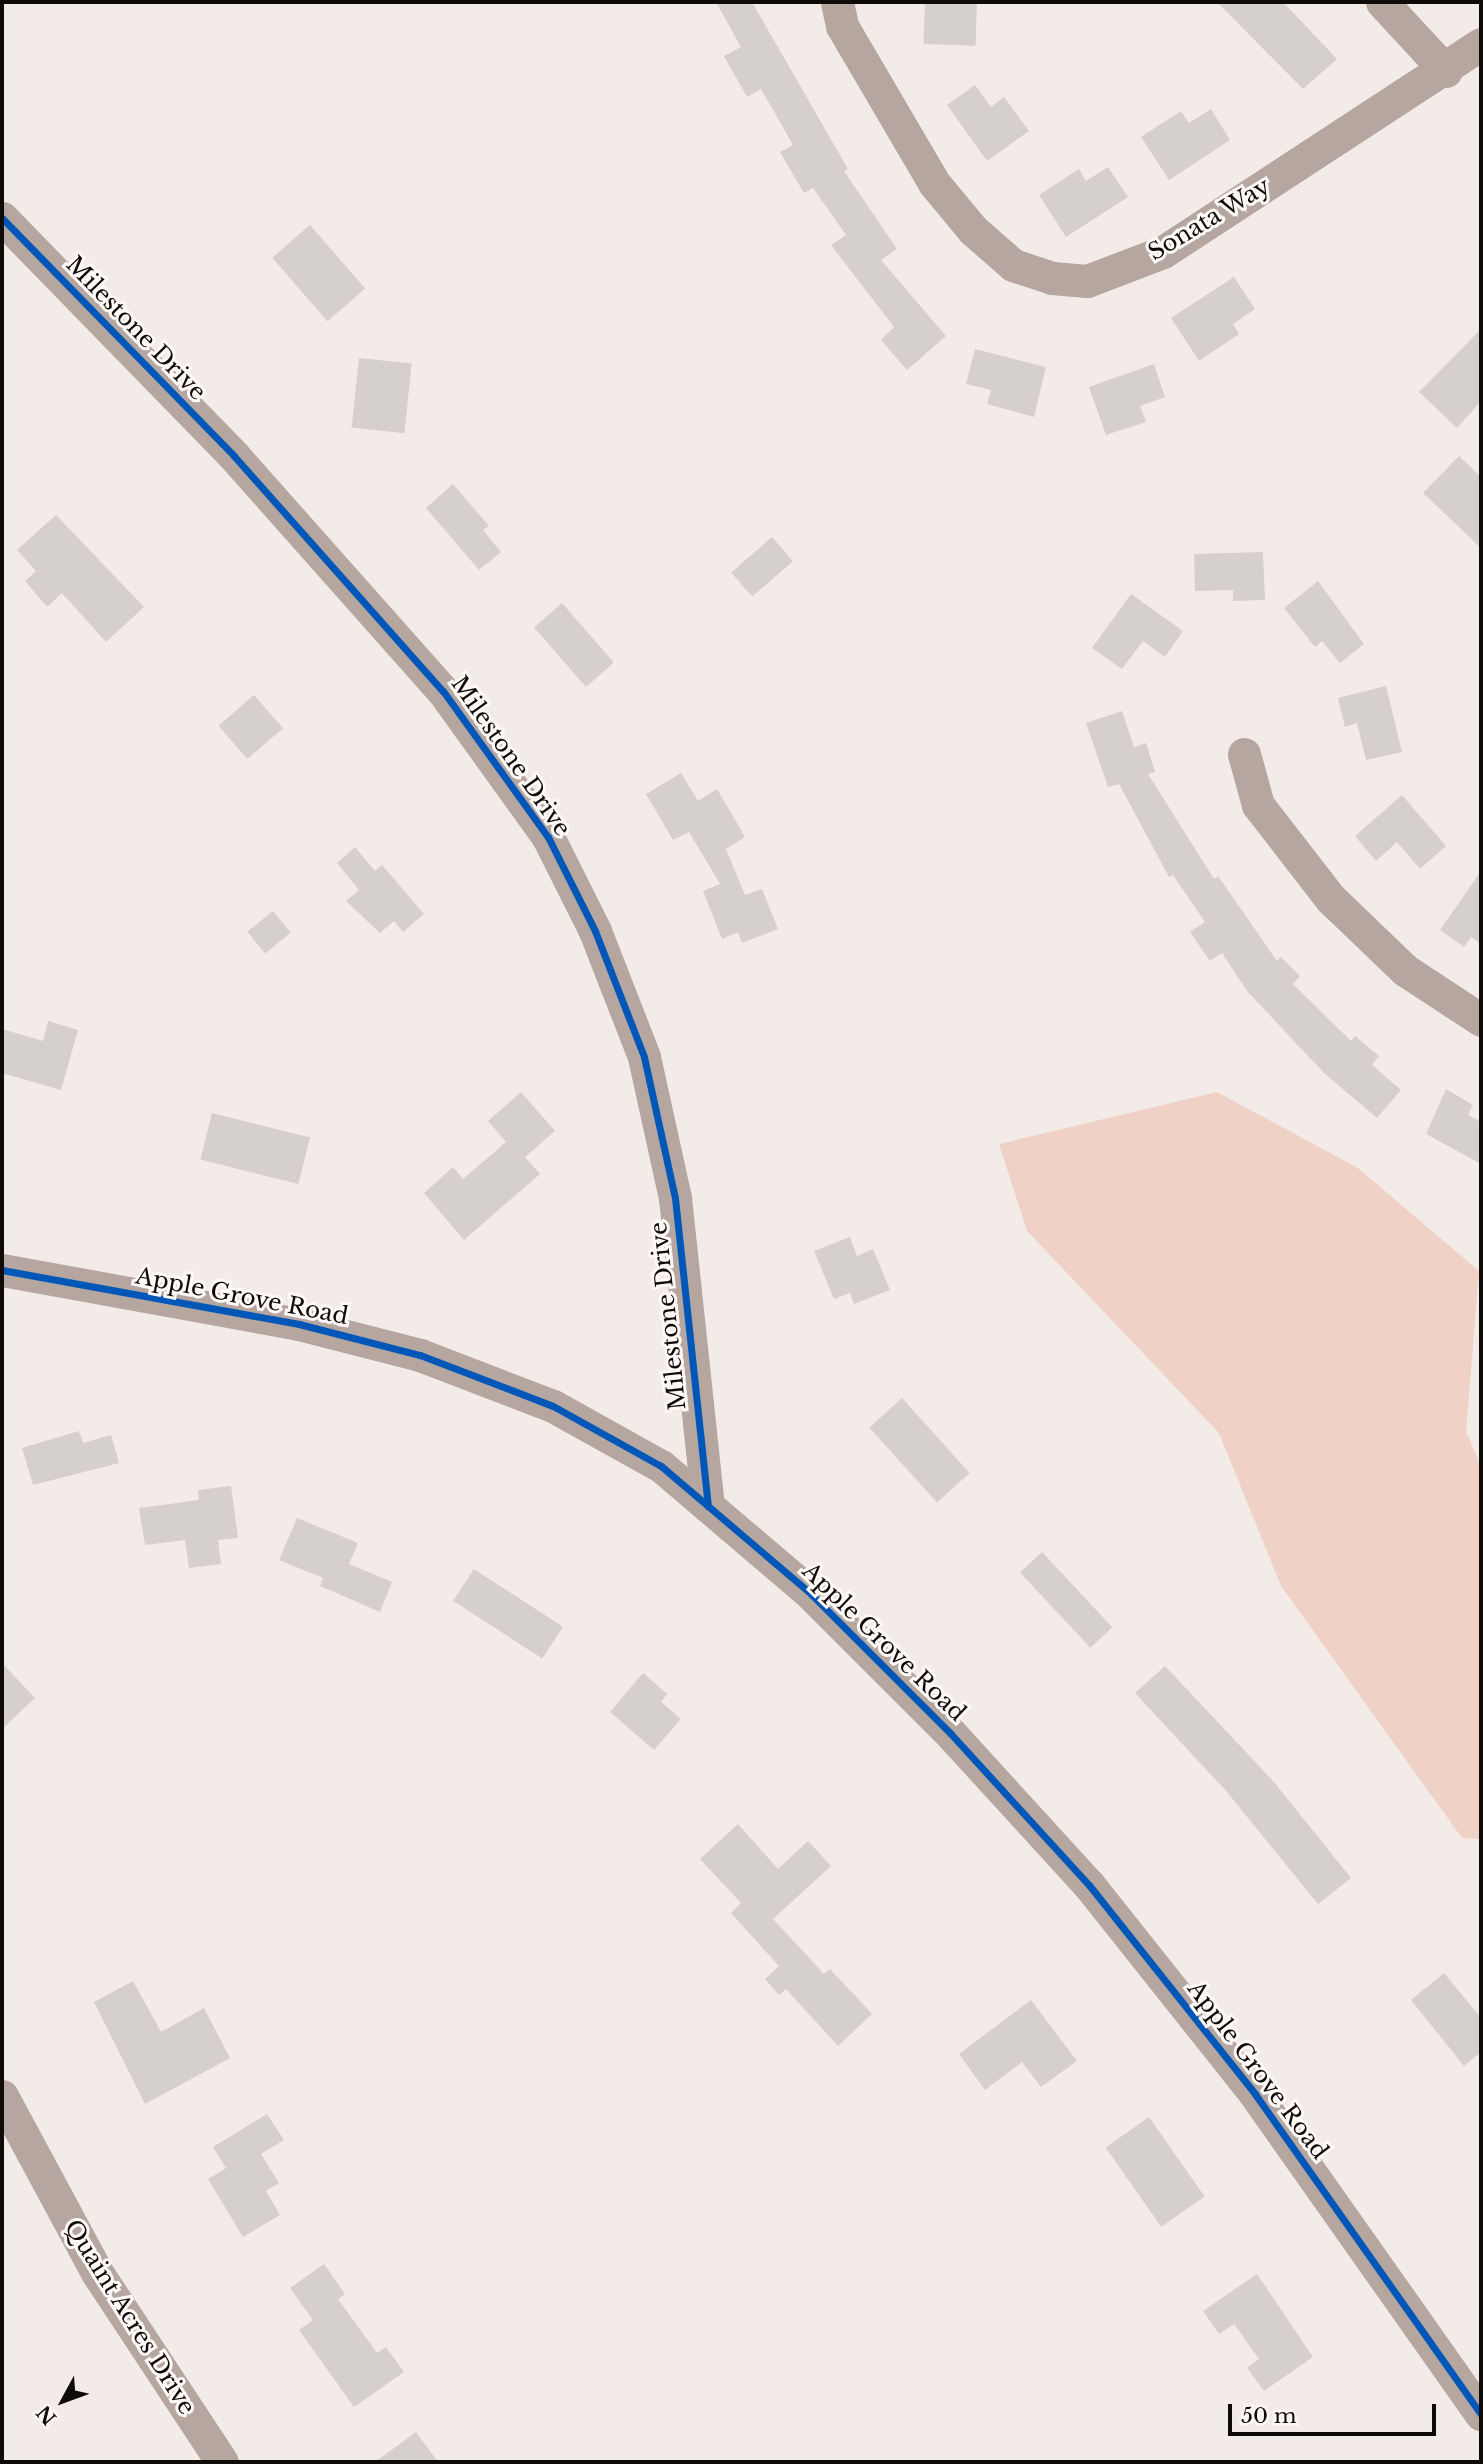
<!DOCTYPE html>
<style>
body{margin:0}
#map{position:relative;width:1483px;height:2464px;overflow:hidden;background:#f2ebe8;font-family:"Libre Baskerville",serif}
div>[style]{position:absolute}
.green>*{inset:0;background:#efd2c5}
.building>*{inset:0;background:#d6d0cd;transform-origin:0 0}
.minor>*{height:33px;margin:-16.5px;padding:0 16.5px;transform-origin:16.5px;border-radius:16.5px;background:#b5a6a0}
.cycleway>*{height:7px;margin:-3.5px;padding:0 3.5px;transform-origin:3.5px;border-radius:3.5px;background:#0057b8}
span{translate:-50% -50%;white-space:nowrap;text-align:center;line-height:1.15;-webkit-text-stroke:6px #fef8f6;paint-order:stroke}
.street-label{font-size:23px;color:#0f0b09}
.frame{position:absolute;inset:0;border:4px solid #0f0b09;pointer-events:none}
.north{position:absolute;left:28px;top:2366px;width:70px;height:70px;-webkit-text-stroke:5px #fef8f6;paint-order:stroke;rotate:229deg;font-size:19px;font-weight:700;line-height:28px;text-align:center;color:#0f0b09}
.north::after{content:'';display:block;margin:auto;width:24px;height:32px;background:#0f0b09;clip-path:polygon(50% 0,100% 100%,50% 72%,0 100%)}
.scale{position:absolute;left:1228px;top:2404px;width:208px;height:32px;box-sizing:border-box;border:4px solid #0f0b09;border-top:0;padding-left:9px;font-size:21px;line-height:24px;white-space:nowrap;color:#0f0b09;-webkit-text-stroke:5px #fef8f6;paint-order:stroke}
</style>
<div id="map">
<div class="green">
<i style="clip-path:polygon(1217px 1092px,1358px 1168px,1479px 1271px,1466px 1432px,1481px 1466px,1481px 1839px,1462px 1838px,1281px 1586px,1219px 1433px,1027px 1231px,999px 1144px)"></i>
</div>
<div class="building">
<i style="clip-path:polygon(716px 2px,752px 2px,848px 169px,844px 171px,897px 249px,881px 260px,946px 336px,907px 370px,881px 340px,894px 327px,831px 245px,846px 235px,813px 188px,804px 193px,780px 152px,793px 145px,761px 89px,747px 97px,724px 56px,741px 47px)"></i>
<i style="left:925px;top:2px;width:52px;height:42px;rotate:2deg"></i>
<i style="clip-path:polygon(1217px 2px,1283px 2px,1337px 59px,1303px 89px)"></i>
<i style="clip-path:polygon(975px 85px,991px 107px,1004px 97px,1029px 131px,987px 161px,947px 105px)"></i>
<i style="clip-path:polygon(1211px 109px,1230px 140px,1169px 180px,1141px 137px,1181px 111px,1189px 123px)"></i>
<i style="clip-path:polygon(1108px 167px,1128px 197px,1066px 237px,1039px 195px,1079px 169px,1086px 181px)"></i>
<i style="left:310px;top:225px;width:84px;height:50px;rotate:49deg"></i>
<i style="clip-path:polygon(1234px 277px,1255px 309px,1233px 324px,1239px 334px,1199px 361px,1171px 318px)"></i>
<i style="clip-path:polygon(1481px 329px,1481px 401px,1457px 428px,1419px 392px)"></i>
<i style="clip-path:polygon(975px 349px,1046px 367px,1034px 417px,987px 404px,991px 390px,966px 384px)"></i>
<i style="left:359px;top:358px;width:53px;height:70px;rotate:6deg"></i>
<i style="clip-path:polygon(1154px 364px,1165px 397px,1140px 406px,1146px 422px,1106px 435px,1089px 387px)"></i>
<i style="clip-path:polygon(1459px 456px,1481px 477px,1481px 548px,1423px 493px)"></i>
<i style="clip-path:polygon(453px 484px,489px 526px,483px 530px,501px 552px,479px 570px,426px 508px)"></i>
<i style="clip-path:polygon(56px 515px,144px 607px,106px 642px,62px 593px,47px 607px,25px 581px,36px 571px,17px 550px)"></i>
<i style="left:772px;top:537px;width:32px;height:54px;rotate:49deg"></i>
<i style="clip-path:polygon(1263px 552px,1265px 600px,1233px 601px,1233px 590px,1195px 591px,1194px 554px)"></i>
<i style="clip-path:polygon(1318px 581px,1364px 644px,1340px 663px,1322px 641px,1315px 647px,1284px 608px)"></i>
<i style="clip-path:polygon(1131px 594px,1183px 631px,1165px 657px,1143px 641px,1122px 669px,1092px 648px)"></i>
<i style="left:562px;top:603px;width:79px;height:37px;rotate:49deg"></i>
<i style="clip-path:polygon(1386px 686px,1402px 752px,1366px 760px,1357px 723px,1345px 727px,1338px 698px)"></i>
<i style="left:254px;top:695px;width:44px;height:47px;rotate:49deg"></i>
<i style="clip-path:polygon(1122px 711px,1134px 747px,1146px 743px,1155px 772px,1148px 774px,1214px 879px,1218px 876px,1277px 961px,1281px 957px,1300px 976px,1293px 984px,1351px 1041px,1355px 1036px,1379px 1056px,1372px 1065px,1401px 1090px,1377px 1118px,1324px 1073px,1247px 991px,1222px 953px,1210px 961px,1190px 932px,1205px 922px,1173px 875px,1169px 877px,1119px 784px,1108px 787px,1086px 723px)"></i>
<i style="clip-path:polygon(681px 773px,698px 801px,717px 789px,745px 837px,726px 849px,745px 895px,762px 889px,778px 929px,742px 943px,738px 932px,722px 939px,703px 891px,720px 884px,689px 832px,673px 840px,646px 794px)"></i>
<i style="clip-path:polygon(1402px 795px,1446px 846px,1420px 869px,1397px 842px,1376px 861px,1355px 836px)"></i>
<i style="clip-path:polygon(355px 847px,375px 871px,382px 865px,424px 914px,403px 932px,394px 921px,380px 933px,346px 901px,359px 890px,337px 863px)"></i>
<i style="clip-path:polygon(1481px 871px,1481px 944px,1471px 937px,1464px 947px,1440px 930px)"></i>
<i style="left:273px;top:911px;width:28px;height:33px;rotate:51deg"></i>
<i style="clip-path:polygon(48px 1021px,78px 1030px,61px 1090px,2px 1073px,2px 1029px,43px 1041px)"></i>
<i style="clip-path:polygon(1446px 1089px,1473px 1105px,1468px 1115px,1481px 1122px,1481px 1164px,1426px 1134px)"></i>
<i style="clip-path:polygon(521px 1092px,555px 1131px,525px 1157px,540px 1174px,464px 1240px,424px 1193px,453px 1167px,463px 1179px,506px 1142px,488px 1121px)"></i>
<i style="left:212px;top:1113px;width:101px;height:48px;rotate:14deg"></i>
<i style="clip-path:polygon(850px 1237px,857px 1256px,873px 1249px,890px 1290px,854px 1304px,850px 1293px,834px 1299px,814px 1251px)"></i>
<i style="left:902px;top:1398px;width:101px;height:44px;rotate:48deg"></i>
<i style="clip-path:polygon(79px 1431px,83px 1443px,111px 1435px,119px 1463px,33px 1485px,22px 1448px)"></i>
<i style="clip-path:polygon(231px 1486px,238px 1538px,218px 1540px,221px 1564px,189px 1568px,185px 1540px,145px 1545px,139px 1508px,199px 1500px,198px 1490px)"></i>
<i style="clip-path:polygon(297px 1518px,358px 1543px,349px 1564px,392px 1582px,380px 1612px,320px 1586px,323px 1578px,279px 1560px)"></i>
<i style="left:1042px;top:1552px;width:103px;height:30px;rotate:47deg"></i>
<i style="left:474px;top:1569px;width:106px;height:38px;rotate:33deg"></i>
<i style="clip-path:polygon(2px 1663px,35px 1698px,2px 1729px)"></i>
<i style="clip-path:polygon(1165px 1666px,1274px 1782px,1351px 1878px,1318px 1904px,1227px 1792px,1135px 1693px)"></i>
<i style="clip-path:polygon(643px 1673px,667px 1694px,661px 1702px,681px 1719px,654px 1750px,610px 1712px)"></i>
<i style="clip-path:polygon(738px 1824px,778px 1869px,808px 1841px,831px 1866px,773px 1919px,824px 1974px,830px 1969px,872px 2014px,838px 2046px,786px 1989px,779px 1995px,765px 1979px,779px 1966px,731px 1913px,741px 1903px,700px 1859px)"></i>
<i style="clip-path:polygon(1444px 1973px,1481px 2018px,1481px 2052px,1464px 2066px,1411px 2000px)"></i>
<i style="clip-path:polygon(133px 1981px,161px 2032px,204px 2008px,230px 2058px,145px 2104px,94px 2002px)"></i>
<i style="clip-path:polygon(1031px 2000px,1077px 2061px,1041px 2087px,1022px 2062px,985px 2090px,959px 2054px)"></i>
<i style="clip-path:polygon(267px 2114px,284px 2140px,261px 2154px,279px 2183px,266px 2191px,280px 2215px,243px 2237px,208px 2179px,226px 2168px,213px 2147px)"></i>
<i style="left:1149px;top:2117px;width:97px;height:53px;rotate:55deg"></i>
<i style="clip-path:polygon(324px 2264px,345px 2294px,338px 2299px,377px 2353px,386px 2347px,404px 2372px,354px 2407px,299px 2330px,313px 2320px,290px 2288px)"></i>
<i style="clip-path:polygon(1257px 2274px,1313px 2357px,1264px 2391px,1247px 2368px,1259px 2359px,1234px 2324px,1219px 2334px,1203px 2311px)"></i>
<i style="clip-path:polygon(416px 2432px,438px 2462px,375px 2462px)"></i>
</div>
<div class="minor">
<i style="left:837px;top:2px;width:25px;rotate:78deg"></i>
<i style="left:842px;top:26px;width:182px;rotate:59.6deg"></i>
<i style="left:934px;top:183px;width:61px;rotate:50.3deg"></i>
<i style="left:973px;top:230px;width:53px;rotate:41.2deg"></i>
<i style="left:1013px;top:265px;width:41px;rotate:18.4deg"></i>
<i style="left:1052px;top:278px;width:35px;rotate:5deg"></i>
<i style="left:1087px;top:281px;width:81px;rotate:-20.9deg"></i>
<i style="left:1163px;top:252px;width:380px;rotate:-33.2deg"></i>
<i style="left:1382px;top:2px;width:94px;rotate:47.2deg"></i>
<i style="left:2px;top:218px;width:332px;rotate:45.7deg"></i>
<i style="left:234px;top:456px;width:314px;rotate:48.4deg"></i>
<i style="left:443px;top:691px;width:180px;rotate:54.3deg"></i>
<i style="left:548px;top:837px;width:105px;rotate:63.4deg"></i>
<i style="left:595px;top:931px;width:135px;rotate:68.7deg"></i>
<i style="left:644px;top:1057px;width:144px;rotate:77.6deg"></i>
<i style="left:675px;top:1198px;width:310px;rotate:83.9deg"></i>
<i style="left:1244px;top:754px;width:53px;rotate:74.6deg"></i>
<i style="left:1258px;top:805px;width:119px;rotate:52.2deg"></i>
<i style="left:1331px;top:899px;width:103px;rotate:43.8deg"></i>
<i style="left:1405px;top:970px;width:91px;rotate:33.3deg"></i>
<i style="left:2px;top:1270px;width:302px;rotate:10.3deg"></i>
<i style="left:299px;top:1324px;width:125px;rotate:14.4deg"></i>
<i style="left:420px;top:1355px;width:142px;rotate:21deg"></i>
<i style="left:553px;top:1406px;width:124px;rotate:29.1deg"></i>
<i style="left:661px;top:1466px;width:193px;rotate:40.4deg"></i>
<i style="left:808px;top:1591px;width:202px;rotate:45deg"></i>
<i style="left:951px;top:1734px;width:205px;rotate:47.6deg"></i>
<i style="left:1089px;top:1885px;width:267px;rotate:51.5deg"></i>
<i style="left:1255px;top:2094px;width:392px;rotate:54.8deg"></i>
<i style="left:2px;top:2096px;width:202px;rotate:61.7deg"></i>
<i style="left:98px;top:2274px;width:225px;rotate:56.6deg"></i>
</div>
<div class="cycleway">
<i style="left:2px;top:218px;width:332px;rotate:45.7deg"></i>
<i style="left:234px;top:456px;width:314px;rotate:48.4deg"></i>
<i style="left:443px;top:691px;width:180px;rotate:54.3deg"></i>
<i style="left:548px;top:837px;width:105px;rotate:63.4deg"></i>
<i style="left:595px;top:931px;width:135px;rotate:68.7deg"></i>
<i style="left:644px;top:1057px;width:144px;rotate:77.6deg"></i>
<i style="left:675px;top:1198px;width:310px;rotate:83.9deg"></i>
<i style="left:2px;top:1270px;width:302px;rotate:10.3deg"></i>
<i style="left:299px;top:1324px;width:125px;rotate:14.4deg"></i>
<i style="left:420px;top:1355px;width:142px;rotate:21deg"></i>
<i style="left:553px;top:1406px;width:124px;rotate:29.1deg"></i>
<i style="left:661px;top:1466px;width:193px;rotate:40.4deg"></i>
<i style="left:808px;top:1591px;width:202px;rotate:45deg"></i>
<i style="left:951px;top:1734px;width:205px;rotate:47.6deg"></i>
<i style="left:1089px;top:1885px;width:267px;rotate:51.5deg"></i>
<i style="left:1255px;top:2094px;width:392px;rotate:54.8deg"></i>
</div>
<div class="street-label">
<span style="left:1209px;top:219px;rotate:-31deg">Sonata Way</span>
<span style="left:136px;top:328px;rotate:46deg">Milestone Drive</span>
<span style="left:511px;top:756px;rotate:55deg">Milestone Drive</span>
<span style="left:242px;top:1296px;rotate:11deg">Apple Grove Road</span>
<span style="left:668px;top:1316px;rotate:-96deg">Milestone Drive</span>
<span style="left:884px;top:1642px;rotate:44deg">Apple Grove Road</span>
<span style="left:1258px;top:2070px;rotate:53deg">Apple Grove Road</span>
<span style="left:130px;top:2317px;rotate:58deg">Quaint Acres Drive</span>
</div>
<div class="frame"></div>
<div class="north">N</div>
<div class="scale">50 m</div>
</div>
